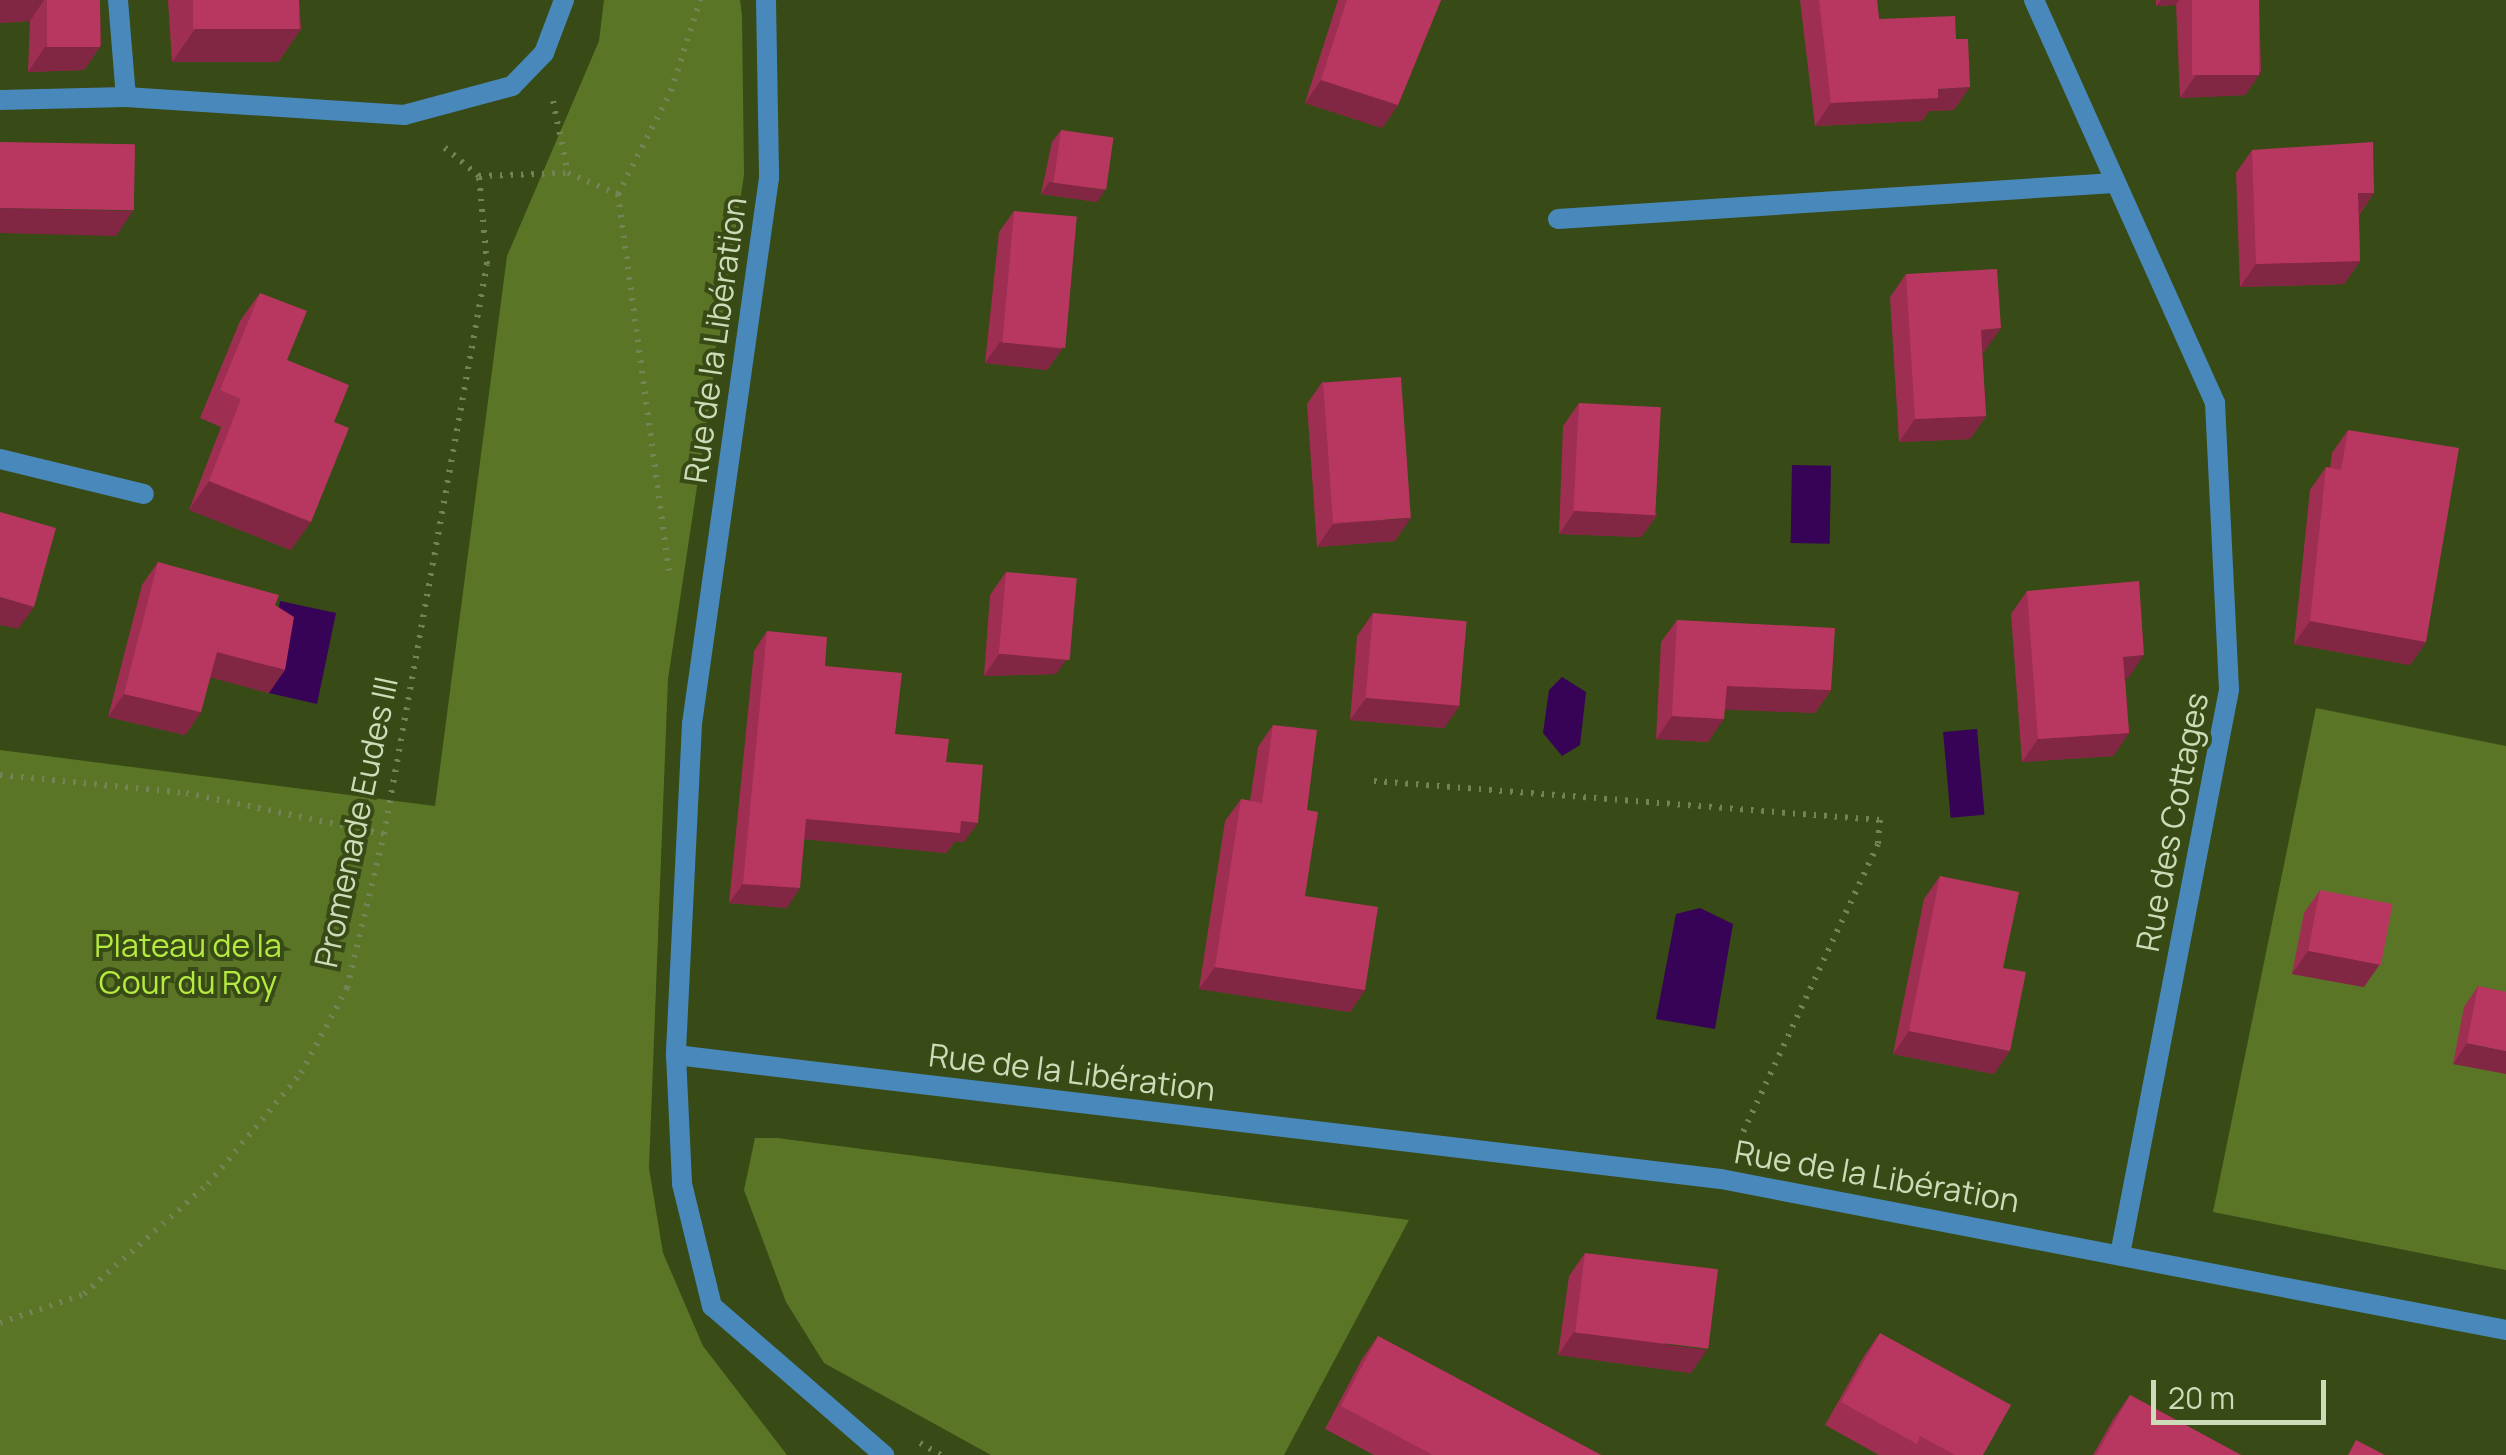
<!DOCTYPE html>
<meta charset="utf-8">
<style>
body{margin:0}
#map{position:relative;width:2506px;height:1455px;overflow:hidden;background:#384a15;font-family:Manrope,sans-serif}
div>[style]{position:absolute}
.green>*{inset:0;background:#5b7527}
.water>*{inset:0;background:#360357;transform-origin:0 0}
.path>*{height:6px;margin-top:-3px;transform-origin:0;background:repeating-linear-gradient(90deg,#728355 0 2.5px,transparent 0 10.5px)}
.street>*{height:20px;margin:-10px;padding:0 10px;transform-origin:10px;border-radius:10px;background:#4988bb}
.wall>*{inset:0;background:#9e2f53}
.shaded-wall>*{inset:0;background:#812643}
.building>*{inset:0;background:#b83760;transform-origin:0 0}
span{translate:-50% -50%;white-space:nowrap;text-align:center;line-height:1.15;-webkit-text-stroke:8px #384a15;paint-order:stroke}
.street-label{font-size:32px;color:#cddcb8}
.park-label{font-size:32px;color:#b5ea41}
.scale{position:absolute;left:2151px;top:1380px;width:175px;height:45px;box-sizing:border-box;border:5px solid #cddcb8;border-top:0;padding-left:12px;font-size:30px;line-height:35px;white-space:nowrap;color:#cddcb8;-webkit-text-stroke:8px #384a15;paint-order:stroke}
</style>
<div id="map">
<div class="green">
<i style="clip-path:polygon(604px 0,740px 0,742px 16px,744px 175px,668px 679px,649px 1168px,663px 1253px,703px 1346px,787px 1455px,0 1455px,0 750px,435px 806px,507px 256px,599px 41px)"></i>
<i style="clip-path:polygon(2316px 708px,2506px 746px,2506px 1270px,2213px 1212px)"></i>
<i style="clip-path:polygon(755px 1138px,777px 1138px,1409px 1220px,1284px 1455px,991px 1455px,824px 1363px,786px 1302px,744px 1190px)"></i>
</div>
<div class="water">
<i style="left:1792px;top:465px;width:39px;height:78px;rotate:1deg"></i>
<i style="clip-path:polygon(280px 601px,336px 613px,317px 704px,269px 693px)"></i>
<i style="clip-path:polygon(1562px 677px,1586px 692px,1580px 745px,1562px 756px,1543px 733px,1549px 690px)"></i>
<i style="left:1977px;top:729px;width:86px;height:34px;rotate:85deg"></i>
<i style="clip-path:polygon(1700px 908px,1733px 924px,1715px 1029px,1656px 1019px,1676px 914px)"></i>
</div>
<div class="path">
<i style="left:553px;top:101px;width:74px;rotate:78.2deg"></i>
<i style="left:479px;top:176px;width:89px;rotate:-1.9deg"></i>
<i style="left:568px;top:173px;width:54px;rotate:22.8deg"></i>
<i style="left:618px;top:194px;width:380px;rotate:82.3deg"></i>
<i style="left:618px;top:194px;width:116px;rotate:-62.8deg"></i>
<i style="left:671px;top:91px;width:96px;rotate:-72.3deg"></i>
<i style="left:0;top:775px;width:187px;rotate:5.5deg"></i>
<i style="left:186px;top:793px;width:202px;rotate:11.7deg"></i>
<i style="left:1374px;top:781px;width:508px;rotate:4.41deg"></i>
<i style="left:1880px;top:820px;width:24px;rotate:95deg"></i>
<i style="left:1878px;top:844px;width:328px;rotate:115.1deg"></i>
<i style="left:0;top:1323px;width:89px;rotate:-19deg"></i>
<i style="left:84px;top:1294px;width:166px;rotate:-41.6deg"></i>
<i style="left:208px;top:1184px;width:145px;rotate:-50deg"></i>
<i style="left:301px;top:1073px;width:97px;rotate:-61.6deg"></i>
<i style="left:347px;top:988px;width:158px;rotate:-76.5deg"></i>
<i style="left:384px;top:834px;width:579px;rotate:-79.76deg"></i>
<i style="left:487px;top:264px;width:88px;rotate:-95.2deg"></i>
<i style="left:479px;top:176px;width:45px;rotate:-140.4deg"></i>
<i style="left:920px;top:1443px;width:24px;rotate:30deg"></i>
</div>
<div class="street">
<i style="left:118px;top:0;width:97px;rotate:85.3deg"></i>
<i style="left:766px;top:0;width:178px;rotate:89deg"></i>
<i style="left:769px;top:178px;width:551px;rotate:98.03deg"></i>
<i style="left:692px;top:724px;width:331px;rotate:92.8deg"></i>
<i style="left:676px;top:1055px;width:129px;rotate:87.3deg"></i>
<i style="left:682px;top:1184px;width:126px;rotate:76.2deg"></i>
<i style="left:712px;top:1306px;width:228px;rotate:40.9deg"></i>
<i style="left:2034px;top:0;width:442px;rotate:65.8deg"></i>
<i style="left:2215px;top:403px;width:287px;rotate:87.2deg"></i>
<i style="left:2229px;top:690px;width:569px;rotate:100.93deg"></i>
<i style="left:0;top:100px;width:126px;rotate:-1.4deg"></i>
<i style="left:126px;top:97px;width:279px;rotate:3.7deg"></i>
<i style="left:404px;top:115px;width:112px;rotate:-15deg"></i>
<i style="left:512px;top:86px;width:46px;rotate:-45.9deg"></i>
<i style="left:544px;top:53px;width:57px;rotate:-69.3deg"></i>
<i style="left:1558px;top:219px;width:557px;rotate:-3.7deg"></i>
<i style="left:0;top:459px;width:148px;rotate:13.7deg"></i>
<i style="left:676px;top:1055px;width:1052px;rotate:6.77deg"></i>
<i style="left:1721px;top:1179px;width:799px;rotate:10.89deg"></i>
</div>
<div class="wall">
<i style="clip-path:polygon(0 0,100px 0,101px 45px,84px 70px,28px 72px,30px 21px,0 23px)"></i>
<i style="clip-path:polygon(168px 0,299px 0,301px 29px,278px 62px,172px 62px)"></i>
<i style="clip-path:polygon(1338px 0,1441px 0,1398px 105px,1382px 128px,1305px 103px)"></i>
<i style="clip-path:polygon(1800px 0,1877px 0,1879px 19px,1954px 110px,1929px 111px,1922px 121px,1815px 126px)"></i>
<i style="clip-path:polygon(2156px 0,2259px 0,2261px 72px,2245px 95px,2180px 98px,2176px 5px,2156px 6px)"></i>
<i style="clip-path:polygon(1061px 130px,1097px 202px,1041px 194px,1052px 142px)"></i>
<i style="clip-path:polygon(2252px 150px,2374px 193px,2359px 215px,2360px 261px,2344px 284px,2240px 287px,2236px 173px)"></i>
<i style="clip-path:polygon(1014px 211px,1062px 349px,1047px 370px,985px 363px,999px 232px)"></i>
<i style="clip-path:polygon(1906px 274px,1985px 351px,1982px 352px,1986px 416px,1970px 439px,1899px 442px,1890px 297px)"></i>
<i style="clip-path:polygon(260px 293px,287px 360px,334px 422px,291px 550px,189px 510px,221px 427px,200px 418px,240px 321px)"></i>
<i style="clip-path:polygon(1323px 381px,1395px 541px,1317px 547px,1307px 404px)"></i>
<i style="clip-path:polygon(1579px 403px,1657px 515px,1641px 537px,1559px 534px,1563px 426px)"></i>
<i style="clip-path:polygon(2348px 430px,2426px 642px,2410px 665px,2294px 644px,2310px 490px,2326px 467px,2330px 468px,2332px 453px)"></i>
<i style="clip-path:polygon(158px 562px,275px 605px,269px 693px,210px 677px,201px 712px,185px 735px,108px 717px,142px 585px)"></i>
<i style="clip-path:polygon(1006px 572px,1056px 674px,984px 676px,990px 595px)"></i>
<i style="clip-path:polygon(2027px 591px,2128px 678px,2125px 678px,2129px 733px,2113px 756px,2022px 762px,2011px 614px)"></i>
<i style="clip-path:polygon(1373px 613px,1460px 705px,1444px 728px,1350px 720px,1357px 636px)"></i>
<i style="clip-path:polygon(1677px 620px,1831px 690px,1815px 713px,1725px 709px,1708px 742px,1656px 739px,1661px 642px)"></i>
<i style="clip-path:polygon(767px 631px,825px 666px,895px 734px,946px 762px,964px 842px,955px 841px,946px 853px,804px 839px,787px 908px,729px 903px,754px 651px)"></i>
<i style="clip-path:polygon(1273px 725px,1307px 810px,1305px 896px,1365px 990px,1350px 1012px,1199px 989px,1225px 821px,1241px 799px,1250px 801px,1258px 747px)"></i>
<i style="clip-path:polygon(1940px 876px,1994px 1074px,1893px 1054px,1924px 899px)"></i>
<i style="clip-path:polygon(2320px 890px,2364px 987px,2292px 974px,2304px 913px)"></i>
<i style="clip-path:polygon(2478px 986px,2506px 992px,2453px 1064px,2464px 1007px)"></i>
<i style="clip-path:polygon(1585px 1253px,1691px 1373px,1558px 1355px,1569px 1276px)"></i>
<i style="clip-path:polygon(1880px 1333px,1983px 1455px,1879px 1455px,1825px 1425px,1864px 1356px)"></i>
<i style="clip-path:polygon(1378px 1336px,1601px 1455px,1374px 1455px,1325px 1429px,1362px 1359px)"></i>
<i style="clip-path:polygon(2130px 1395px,2241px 1455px,2093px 1455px,2114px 1418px)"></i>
</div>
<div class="shaded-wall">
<i style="clip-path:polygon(0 0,44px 0,30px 21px,0 23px)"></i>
<i style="clip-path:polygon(2161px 0,2179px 0,2176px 5px,2156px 6px)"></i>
<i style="clip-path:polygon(195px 29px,301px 29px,278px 62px,172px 62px)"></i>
<i style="clip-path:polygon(101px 45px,84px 70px,28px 72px,45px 47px)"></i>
<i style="clip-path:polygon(2261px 72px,2245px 95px,2180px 98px,2196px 75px)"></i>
<i style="clip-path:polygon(1321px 80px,1398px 105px,1382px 128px,1305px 103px)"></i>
<i style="clip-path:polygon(1970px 87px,1954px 110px,1929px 111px,1922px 121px,1815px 126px,1831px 103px,1938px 89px)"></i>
<i style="clip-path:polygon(1049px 182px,1105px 190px,1097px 202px,1041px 194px)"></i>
<i style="clip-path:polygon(2358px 193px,2374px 193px,2358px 215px)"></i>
<i style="clip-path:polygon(0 208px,133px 211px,116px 236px,0 233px)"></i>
<i style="clip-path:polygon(2360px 261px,2344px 284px,2240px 287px,2256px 264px)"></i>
<i style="clip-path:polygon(2001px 328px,1985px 351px,1965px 353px,1981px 330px)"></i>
<i style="clip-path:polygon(1000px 342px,1062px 349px,1047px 370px,985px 363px)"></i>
<i style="clip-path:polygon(1986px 416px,1970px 439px,1899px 442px,1915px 419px)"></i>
<i style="clip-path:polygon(209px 481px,311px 522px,291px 550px,189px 510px)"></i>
<i style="clip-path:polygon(1575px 511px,1657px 515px,1641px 537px,1559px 534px)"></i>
<i style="clip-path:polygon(1411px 518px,1395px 541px,1317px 547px,1333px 524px)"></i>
<i style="clip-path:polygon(0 597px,34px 607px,18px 629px,0 625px)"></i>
<i style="clip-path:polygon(2310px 621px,2426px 642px,2410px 665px,2294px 644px)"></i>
<i style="clip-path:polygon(217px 652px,285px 670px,269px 693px,201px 675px)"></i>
<i style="clip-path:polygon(1072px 652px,1056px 674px,984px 676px,999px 654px)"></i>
<i style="clip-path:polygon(2144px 655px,2128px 678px,2107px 680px,2123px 657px)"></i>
<i style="clip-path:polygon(1727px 686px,1831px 690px,1815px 713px,1711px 709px)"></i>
<i style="clip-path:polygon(124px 694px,201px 712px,185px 735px,108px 717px)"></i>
<i style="clip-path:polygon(1366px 698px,1460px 705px,1444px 728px,1350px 720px)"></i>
<i style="clip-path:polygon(1672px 716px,1724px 719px,1708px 742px,1656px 739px)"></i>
<i style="clip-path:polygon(2129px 733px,2113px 756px,2022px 762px,2038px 739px)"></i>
<i style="clip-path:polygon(806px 819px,961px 821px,978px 823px,964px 842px,955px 841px,946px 853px,792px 838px)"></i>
<i style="clip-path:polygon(743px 884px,800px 888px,787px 908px,729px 903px)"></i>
<i style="clip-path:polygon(2308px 951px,2380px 964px,2364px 987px,2292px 974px)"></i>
<i style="clip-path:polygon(1215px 967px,1365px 990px,1350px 1012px,1199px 989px)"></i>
<i style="clip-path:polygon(1909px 1031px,2010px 1051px,1994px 1074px,1893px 1054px)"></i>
<i style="clip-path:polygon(2467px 1043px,2506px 1051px,2506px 1074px,2453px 1064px)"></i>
<i style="clip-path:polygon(1574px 1332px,1707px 1350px,1691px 1373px,1558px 1355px)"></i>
</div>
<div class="building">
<i style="left:47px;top:0;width:53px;height:47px"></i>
<i style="left:193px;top:0;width:106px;height:29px"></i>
<i style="clip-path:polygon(1347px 0,1441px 0,1398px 105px,1321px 80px)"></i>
<i style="clip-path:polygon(1819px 0,1877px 0,1879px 19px,1955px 16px,1956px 39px,1968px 39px,1970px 87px,1938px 89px,1938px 98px,1831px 103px)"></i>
<i style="left:2192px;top:0;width:67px;height:75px"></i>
<i style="left:1061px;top:130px;width:53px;height:53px;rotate:8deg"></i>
<i style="left:0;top:142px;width:135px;height:66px;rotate:1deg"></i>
<i style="clip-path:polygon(2373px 142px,2374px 193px,2358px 193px,2360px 261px,2256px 264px,2252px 150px)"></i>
<i style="left:1014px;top:211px;width:63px;height:132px;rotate:5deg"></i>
<i style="clip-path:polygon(1997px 269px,2001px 328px,1981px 330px,1986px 416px,1915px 419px,1906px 274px)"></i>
<i style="clip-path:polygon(260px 293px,307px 311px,287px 360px,349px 385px,334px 422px,349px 428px,311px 522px,209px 481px,241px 399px,220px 390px)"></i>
<i style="left:1401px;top:377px;width:141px;height:78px;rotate:86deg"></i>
<i style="left:1579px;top:403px;width:82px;height:108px;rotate:3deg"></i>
<i style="clip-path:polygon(2348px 430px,2459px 448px,2426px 642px,2310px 621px,2326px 467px,2341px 470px)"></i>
<i style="clip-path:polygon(0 512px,56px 528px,34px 607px,0 597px)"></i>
<i style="clip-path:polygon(158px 562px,279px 595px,275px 605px,294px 617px,285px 670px,217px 652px,201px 712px,124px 694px)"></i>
<i style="left:1006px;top:572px;width:71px;height:82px;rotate:5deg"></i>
<i style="clip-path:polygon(2139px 581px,2144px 655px,2123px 657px,2129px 733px,2038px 739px,2027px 591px)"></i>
<i style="left:1373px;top:613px;width:94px;height:85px;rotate:5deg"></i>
<i style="clip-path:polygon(1677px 620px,1835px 628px,1831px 690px,1727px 686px,1724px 719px,1672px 716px)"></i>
<i style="clip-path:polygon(767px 631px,827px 637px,825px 666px,902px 673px,895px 734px,949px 739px,946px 762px,983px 765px,978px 823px,961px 821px,960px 833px,806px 819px,800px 888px,743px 884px)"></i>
<i style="clip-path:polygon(1273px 725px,1317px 730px,1307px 810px,1318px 812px,1305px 896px,1378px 907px,1365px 990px,1215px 967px,1241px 799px,1262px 803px)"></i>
<i style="clip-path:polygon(1940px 876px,2019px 892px,2003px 968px,2026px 972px,2010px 1051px,1909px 1031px)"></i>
<i style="left:2320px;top:890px;width:74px;height:62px;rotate:11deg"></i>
<i style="clip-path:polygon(2478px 986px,2506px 992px,2506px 1051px,2467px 1043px)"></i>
<i style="left:1585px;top:1253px;width:134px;height:80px;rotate:7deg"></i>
<i style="clip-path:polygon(1880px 1333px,2011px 1405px,1983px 1455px,1955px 1455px,1920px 1436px,1917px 1444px,1841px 1402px)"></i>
<i style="clip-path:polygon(1378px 1336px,1601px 1455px,1433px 1455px,1341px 1406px)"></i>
<i style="clip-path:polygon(2130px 1395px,2241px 1455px,2096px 1455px)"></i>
<i style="clip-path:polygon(2356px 1440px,2385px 1455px,2348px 1455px)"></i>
</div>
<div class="street-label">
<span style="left:715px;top:340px;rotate:-82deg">Rue de la Libération</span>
<span style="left:356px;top:822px;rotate:-78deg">Promenade Eudes III</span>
<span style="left:2172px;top:822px;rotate:-79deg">Rue des Cottages</span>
<span style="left:1072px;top:1072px;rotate:7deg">Rue de la Libération</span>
<span style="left:1877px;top:1176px;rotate:10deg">Rue de la Libération</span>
</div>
<div class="park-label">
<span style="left:188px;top:964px">Plateau de la<br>Cour du Roy</span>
</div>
<div class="scale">20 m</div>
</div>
